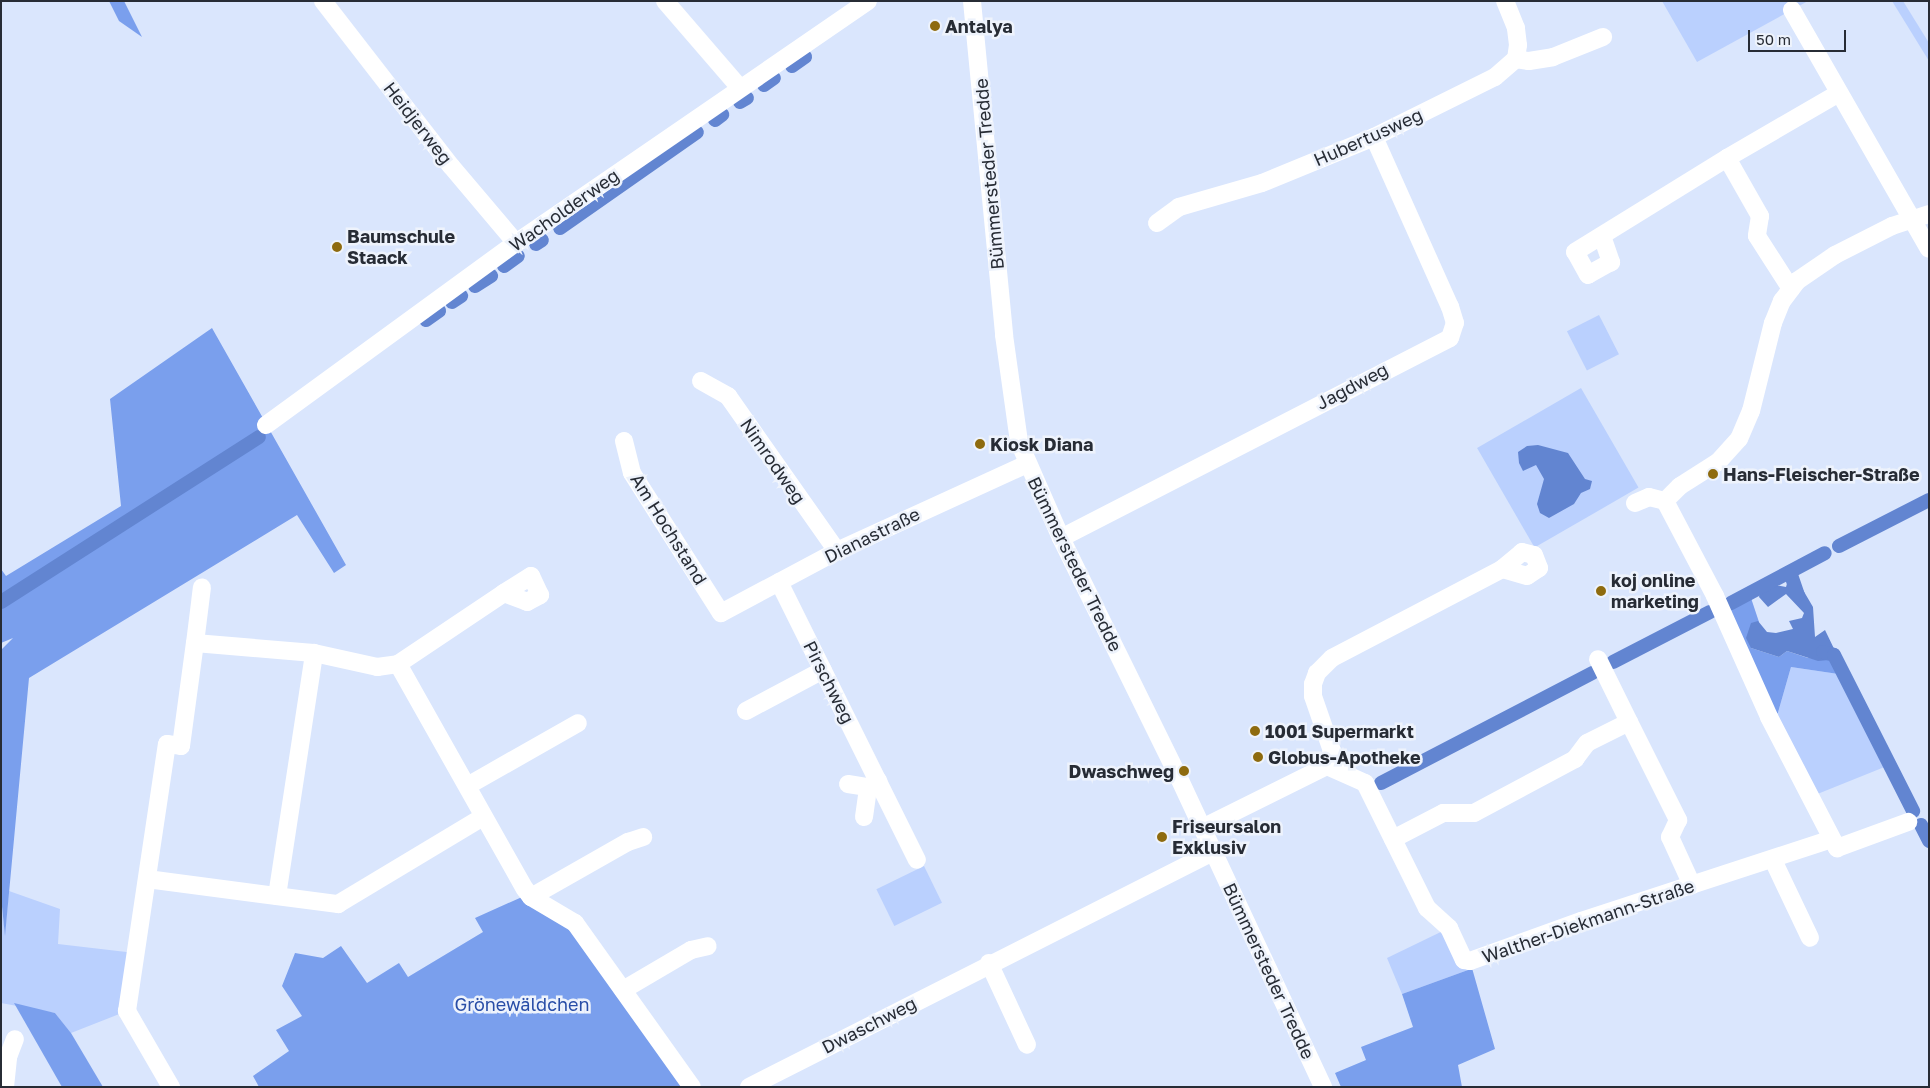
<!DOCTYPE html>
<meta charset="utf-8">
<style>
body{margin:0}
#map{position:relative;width:1930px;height:1088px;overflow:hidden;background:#dae6fd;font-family:"Golos Text",sans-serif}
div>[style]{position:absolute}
.green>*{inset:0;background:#bad0fe;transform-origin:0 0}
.forest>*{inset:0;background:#7a9fed}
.water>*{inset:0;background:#6285d1}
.canal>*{height:14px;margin:-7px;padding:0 7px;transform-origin:7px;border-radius:7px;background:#6285d1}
.minor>*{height:18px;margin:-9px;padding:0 9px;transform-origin:9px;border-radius:9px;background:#fff}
.dots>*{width:14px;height:14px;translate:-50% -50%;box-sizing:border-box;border:2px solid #eef3fc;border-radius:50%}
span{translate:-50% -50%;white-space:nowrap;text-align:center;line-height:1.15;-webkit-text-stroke:5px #eef3fc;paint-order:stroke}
.poi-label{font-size:18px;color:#272c35;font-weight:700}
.left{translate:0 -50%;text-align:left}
.right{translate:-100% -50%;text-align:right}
.street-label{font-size:18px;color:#272c35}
.park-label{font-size:18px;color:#284da7}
.frame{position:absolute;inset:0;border:2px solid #272c35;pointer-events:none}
.scale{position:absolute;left:1748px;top:30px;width:98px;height:22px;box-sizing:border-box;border:2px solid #272c35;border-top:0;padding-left:6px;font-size:15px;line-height:18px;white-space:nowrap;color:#272c35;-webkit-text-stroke:4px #eef3fc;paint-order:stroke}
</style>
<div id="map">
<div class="green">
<i style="clip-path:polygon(1662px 1px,1808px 1px,1697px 62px)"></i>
<i style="clip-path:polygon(1892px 1px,1903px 1px,1929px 43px,1929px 61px)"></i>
<i style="left:1599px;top:315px;width:44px;height:36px;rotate:63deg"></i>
<i style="left:1581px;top:388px;width:115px;height:120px;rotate:60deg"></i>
<i style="clip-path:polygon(1791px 667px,1845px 675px,1887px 766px,1810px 797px,1777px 716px)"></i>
<i style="left:924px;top:866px;width:41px;height:53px;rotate:64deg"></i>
<i style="clip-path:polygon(9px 891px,60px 909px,58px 944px,135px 953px,127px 1011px,71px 1033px,55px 1013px,1px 1003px,1px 899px,5px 933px)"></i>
<i style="clip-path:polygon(1449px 928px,1468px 970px,1402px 994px,1387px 958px)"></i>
</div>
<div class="forest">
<i style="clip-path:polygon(109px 1px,124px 1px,142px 37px,119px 21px)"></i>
<i style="clip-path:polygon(212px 328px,346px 565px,334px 573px,297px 515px,29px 678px,5px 936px,1px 897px,1px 650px,13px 638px,1px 643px,1px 569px,6px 576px,121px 506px,110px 399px)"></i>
<i style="clip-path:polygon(1749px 592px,1759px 622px,1751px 648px,1779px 657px,1787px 651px,1808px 658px,1839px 659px,1845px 675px,1791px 667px,1777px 716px,1723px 599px)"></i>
<i style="clip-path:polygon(522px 897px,571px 930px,685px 1087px,259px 1087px,253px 1076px,289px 1051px,276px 1030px,302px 1016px,282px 986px,295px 953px,323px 958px,341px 946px,367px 983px,399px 963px,408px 977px,483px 932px,475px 918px)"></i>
<i style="clip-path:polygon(1470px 961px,1495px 1049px,1458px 1065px,1462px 1087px,1341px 1087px,1335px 1073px,1366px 1060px,1361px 1047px,1413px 1027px,1402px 994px,1468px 970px)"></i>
<i style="clip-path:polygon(14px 1003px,55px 1013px,71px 1033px,103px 1087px,62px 1087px)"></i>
</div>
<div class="water">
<i style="clip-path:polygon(1538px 445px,1568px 453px,1585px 479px,1592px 481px,1590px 489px,1581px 493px,1574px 504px,1549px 518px,1540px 513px,1537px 504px,1544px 479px,1536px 465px,1523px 471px,1519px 463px,1518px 452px,1527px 446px)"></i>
<i style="clip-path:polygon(1789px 577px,1796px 578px,1813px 607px,1815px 637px,1825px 630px,1839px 659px,1818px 661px,1787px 651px,1779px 657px,1751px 648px,1746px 638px,1751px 623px,1758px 621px,1767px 632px,1776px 633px,1793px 629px,1789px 621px,1802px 618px,1804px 613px,1786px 594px,1768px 607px,1759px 597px,1761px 589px,1766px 590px,1769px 584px,1786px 587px)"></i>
</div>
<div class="canal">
<i style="left:792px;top:66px;width:16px;rotate:-35deg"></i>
<i style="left:764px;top:85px;width:12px;rotate:-35deg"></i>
<i style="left:740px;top:102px;width:8px;rotate:-30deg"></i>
<i style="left:715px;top:120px;width:9px;rotate:-36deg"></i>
<i style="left:560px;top:228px;width:167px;rotate:-35deg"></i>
<i style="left:536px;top:244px;width:7px;rotate:-34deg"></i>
<i style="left:504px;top:266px;width:17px;rotate:-36deg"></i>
<i style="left:475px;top:286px;width:19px;rotate:-32deg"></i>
<i style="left:452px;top:302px;width:11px;rotate:-34deg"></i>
<i style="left:426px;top:320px;width:16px;rotate:-35deg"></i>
<i style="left:1839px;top:546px;width:101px;rotate:-27.1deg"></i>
<i style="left:1790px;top:572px;width:24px;rotate:71deg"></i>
<i style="left:1px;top:602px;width:306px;rotate:-32.6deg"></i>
<i style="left:1731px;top:603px;width:106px;rotate:-28deg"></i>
<i style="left:1823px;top:652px;width:11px;rotate:15deg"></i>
<i style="left:1834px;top:655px;width:175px;rotate:63.1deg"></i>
<i style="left:1613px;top:662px;width:109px;rotate:-27.3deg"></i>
<i style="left:1381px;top:783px;width:238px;rotate:-27.5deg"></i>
<i style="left:1921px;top:825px;width:18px;rotate:63deg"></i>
</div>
<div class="minor">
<i style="left:323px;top:1px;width:209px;rotate:52.2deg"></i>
<i style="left:451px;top:166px;width:101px;rotate:49.8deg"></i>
<i style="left:665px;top:1px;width:115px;rotate:49.2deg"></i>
<i style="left:972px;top:1px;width:336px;rotate:84.5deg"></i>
<i style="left:1004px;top:335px;width:108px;rotate:82deg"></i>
<i style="left:1019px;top:442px;width:105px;rotate:66.4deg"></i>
<i style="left:1061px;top:538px;width:267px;rotate:63.8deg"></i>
<i style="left:1179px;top:778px;width:341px;rotate:65deg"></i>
<i style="left:1792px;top:10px;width:275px;rotate:60.2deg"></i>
<i style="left:1516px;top:59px;width:13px;rotate:9deg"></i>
<i style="left:1529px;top:61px;width:24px;rotate:-9deg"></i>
<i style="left:1553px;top:57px;width:54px;rotate:-21.8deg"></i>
<i style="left:1727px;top:158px;width:67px;rotate:60.4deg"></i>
<i style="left:1760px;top:216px;width:20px;rotate:99deg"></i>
<i style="left:1757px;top:236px;width:63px;rotate:57.3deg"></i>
<i style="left:1157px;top:223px;width:27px;rotate:-36deg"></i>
<i style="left:1179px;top:207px;width:86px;rotate:-16.1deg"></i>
<i style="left:1262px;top:183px;width:121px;rotate:-22.3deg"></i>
<i style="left:1374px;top:137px;width:135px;rotate:-26.4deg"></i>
<i style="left:1495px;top:77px;width:28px;rotate:-41deg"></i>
<i style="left:1516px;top:59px;width:14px;rotate:-82deg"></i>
<i style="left:1518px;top:45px;width:17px;rotate:-97deg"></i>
<i style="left:1516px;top:28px;width:29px;rotate:-112deg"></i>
<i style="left:1602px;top:236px;width:28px;rotate:71deg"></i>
<i style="left:1611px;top:262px;width:26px;rotate:151deg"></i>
<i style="left:1588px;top:275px;width:26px;rotate:-119deg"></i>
<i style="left:1575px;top:252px;width:179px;rotate:-31.7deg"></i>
<i style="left:1727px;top:158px;width:129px;rotate:-30.1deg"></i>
<i style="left:701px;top:381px;width:31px;rotate:29deg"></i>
<i style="left:728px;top:396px;width:189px;rotate:54.9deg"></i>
<i style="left:266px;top:425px;width:309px;rotate:-36.1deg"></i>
<i style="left:516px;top:243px;width:427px;rotate:-34.5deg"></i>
<i style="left:624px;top:441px;width:33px;rotate:76deg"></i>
<i style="left:632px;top:473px;width:166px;rotate:57.6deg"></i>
<i style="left:721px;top:613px;width:132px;rotate:-28.1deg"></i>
<i style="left:837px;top:551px;width:209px;rotate:-24.6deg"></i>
<i style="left:1665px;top:501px;width:107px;rotate:62.2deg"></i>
<i style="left:1715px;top:596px;width:133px;rotate:65.9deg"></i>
<i style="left:1769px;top:717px;width:148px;rotate:62.6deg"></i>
<i style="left:1837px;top:848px;width:76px;rotate:-20.1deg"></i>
<i style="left:1635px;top:503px;width:15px;rotate:-23deg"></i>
<i style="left:1649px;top:497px;width:16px;rotate:14deg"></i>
<i style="left:1665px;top:501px;width:21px;rotate:-45deg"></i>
<i style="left:1680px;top:486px;width:45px;rotate:-32.3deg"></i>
<i style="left:1718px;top:462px;width:31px;rotate:-48deg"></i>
<i style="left:1739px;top:439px;width:30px;rotate:-67deg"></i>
<i style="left:1751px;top:411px;width:91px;rotate:-76deg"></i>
<i style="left:1773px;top:323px;width:24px;rotate:-68deg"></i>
<i style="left:1782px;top:301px;width:25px;rotate:-53deg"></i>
<i style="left:1797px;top:281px;width:46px;rotate:-34.4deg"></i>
<i style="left:1835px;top:255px;width:64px;rotate:-27deg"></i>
<i style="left:1892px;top:226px;width:39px;rotate:-18deg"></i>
<i style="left:1061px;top:538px;width:437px;rotate:-27.2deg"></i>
<i style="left:1450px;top:338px;width:16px;rotate:-72deg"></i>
<i style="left:1455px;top:323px;width:17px;rotate:-107deg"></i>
<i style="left:1450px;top:307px;width:186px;rotate:-114.1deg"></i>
<i style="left:779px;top:582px;width:310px;rotate:63.6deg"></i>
<i style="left:504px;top:593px;width:25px;rotate:21deg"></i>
<i style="left:527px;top:602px;width:15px;rotate:-28deg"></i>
<i style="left:540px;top:595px;width:21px;rotate:-115deg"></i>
<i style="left:531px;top:576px;width:32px;rotate:148deg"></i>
<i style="left:504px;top:593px;width:128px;rotate:146.2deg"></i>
<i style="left:398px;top:664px;width:258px;rotate:60.6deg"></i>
<i style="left:525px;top:889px;width:10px;rotate:53deg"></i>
<i style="left:531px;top:897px;width:51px;rotate:30.6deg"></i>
<i style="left:575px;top:923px;width:201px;rotate:54.5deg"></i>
<i style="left:195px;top:643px;width:56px;rotate:-82.9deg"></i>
<i style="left:746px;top:711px;width:87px;rotate:-28deg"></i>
<i style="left:1629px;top:722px;width:110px;rotate:63.4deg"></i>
<i style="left:1678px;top:820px;width:19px;rotate:115deg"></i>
<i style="left:1670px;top:837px;width:53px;rotate:65.4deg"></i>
<i style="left:1327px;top:766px;width:42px;rotate:24.1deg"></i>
<i style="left:1365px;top:783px;width:140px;rotate:63.6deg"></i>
<i style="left:1427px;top:908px;width:30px;rotate:42deg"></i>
<i style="left:1449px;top:928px;width:35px;rotate:65deg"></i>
<i style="left:1464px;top:960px;width:6px;rotate:9deg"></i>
<i style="left:1470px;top:961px;width:118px;rotate:-19.8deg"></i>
<i style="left:1581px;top:921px;width:264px;rotate:-18.1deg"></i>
<i style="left:848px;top:784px;width:20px;rotate:9deg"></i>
<i style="left:868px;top:787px;width:12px;rotate:-31deg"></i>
<i style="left:469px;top:785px;width:125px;rotate:-29.6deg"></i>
<i style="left:864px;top:817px;width:30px;rotate:-82deg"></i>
<i style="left:1202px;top:828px;width:140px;rotate:-26.4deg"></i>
<i style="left:1327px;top:766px;width:16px;rotate:-72deg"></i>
<i style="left:1332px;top:751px;width:58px;rotate:-109.1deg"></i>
<i style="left:1313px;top:696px;width:12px;rotate:-90deg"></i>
<i style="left:1313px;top:684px;width:12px;rotate:-70deg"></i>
<i style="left:1317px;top:673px;width:21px;rotate:-45deg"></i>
<i style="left:1332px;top:658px;width:192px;rotate:-27.6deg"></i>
<i style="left:1502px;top:569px;width:26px;rotate:-40deg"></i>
<i style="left:1522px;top:552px;width:12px;rotate:14deg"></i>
<i style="left:1534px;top:555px;width:14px;rotate:69deg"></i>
<i style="left:1539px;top:568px;width:14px;rotate:146deg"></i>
<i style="left:1527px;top:576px;width:26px;rotate:-164deg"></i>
<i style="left:1393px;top:839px;width:56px;rotate:-27.5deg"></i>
<i style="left:1443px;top:813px;width:31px"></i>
<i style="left:1474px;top:813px;width:115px;rotate:-28.1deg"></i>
<i style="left:1575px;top:759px;width:20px;rotate:-53deg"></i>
<i style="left:1587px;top:743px;width:47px;rotate:-26.6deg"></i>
<i style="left:1629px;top:722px;width:70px;rotate:-116.2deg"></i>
<i style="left:1773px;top:860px;width:86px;rotate:64.6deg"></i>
<i style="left:147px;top:879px;width:193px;rotate:7.5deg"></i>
<i style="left:338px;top:904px;width:169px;rotate:-31deg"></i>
<i style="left:277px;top:896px;width:246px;rotate:-81.3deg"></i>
<i style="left:531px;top:897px;width:112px;rotate:-29.6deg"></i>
<i style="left:628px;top:842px;width:16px;rotate:-18deg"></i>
<i style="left:989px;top:963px;width:90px;rotate:65.1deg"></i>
<i style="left:623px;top:990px;width:79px;rotate:-30.5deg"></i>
<i style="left:691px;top:950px;width:17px;rotate:-13deg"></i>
<i style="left:5px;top:1087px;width:30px;rotate:-84deg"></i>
<i style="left:8px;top:1057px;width:19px;rotate:-69deg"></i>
<i style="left:171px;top:1087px;width:88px;rotate:-120.1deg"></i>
<i style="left:127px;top:1011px;width:270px;rotate:-81.5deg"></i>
<i style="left:167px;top:744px;width:14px;rotate:8deg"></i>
<i style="left:181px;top:746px;width:104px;rotate:-82.3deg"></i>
<i style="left:195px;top:643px;width:119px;rotate:4.8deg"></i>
<i style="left:314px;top:653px;width:65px;rotate:12.5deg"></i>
<i style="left:377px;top:667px;width:21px;rotate:-8deg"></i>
<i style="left:749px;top:1087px;width:520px;rotate:-26.86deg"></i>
</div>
<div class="dots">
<i style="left:935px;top:26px;background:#8e6b0f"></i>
<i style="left:337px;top:247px;background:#8e6b0f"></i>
<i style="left:980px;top:444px;background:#8e6b0f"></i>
<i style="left:1713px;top:474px;background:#8e6b0f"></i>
<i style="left:1601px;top:591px;background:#8e6b0f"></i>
<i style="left:1255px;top:731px;background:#8e6b0f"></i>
<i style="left:1258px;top:757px;background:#8e6b0f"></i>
<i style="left:1184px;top:771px;background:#8e6b0f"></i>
<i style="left:1162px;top:837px;background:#8e6b0f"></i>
</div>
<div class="poi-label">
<span class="left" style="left:945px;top:26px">Antalya</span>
<span class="left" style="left:347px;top:247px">Baumschule<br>Staack</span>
<span class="left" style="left:990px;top:444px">Kiosk Diana</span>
<span class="left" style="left:1723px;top:474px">Hans-Fleischer-Straße</span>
<span class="left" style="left:1611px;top:591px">koj online<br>marketing</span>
<span class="left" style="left:1265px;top:731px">1001 Supermarkt</span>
<span class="left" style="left:1268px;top:757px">Globus-Apotheke</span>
<span class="right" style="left:1174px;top:771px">Dwaschweg</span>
<span class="left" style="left:1172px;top:837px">Friseursalon<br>Exklusiv</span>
</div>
<div class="street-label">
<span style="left:418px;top:123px;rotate:52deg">Heidjerweg</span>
<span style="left:1368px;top:137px;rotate:-24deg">Hubertusweg</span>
<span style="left:989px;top:174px;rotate:-95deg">Bümmersteder Tredde</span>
<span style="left:564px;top:210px;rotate:-35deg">Wacholderweg</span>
<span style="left:1352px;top:386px;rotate:-28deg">Jagdweg</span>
<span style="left:773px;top:461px;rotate:55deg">Nimrodweg</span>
<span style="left:669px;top:529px;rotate:58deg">Am Hochstand</span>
<span style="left:872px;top:535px;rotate:-26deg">Dianastraße</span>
<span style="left:1075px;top:564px;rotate:64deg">Bümmersteder Tredde</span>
<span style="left:829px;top:682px;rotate:63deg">Pirschweg</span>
<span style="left:1588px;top:921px;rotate:-19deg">Walther-Diekmann-Straße</span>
<span style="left:1269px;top:971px;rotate:65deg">Bümmersteder Tredde</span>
<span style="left:869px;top:1025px;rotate:-27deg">Dwaschweg</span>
</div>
<div class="park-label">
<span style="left:522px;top:1004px">Grönewäldchen</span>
</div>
<div class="frame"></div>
<div class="scale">50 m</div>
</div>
